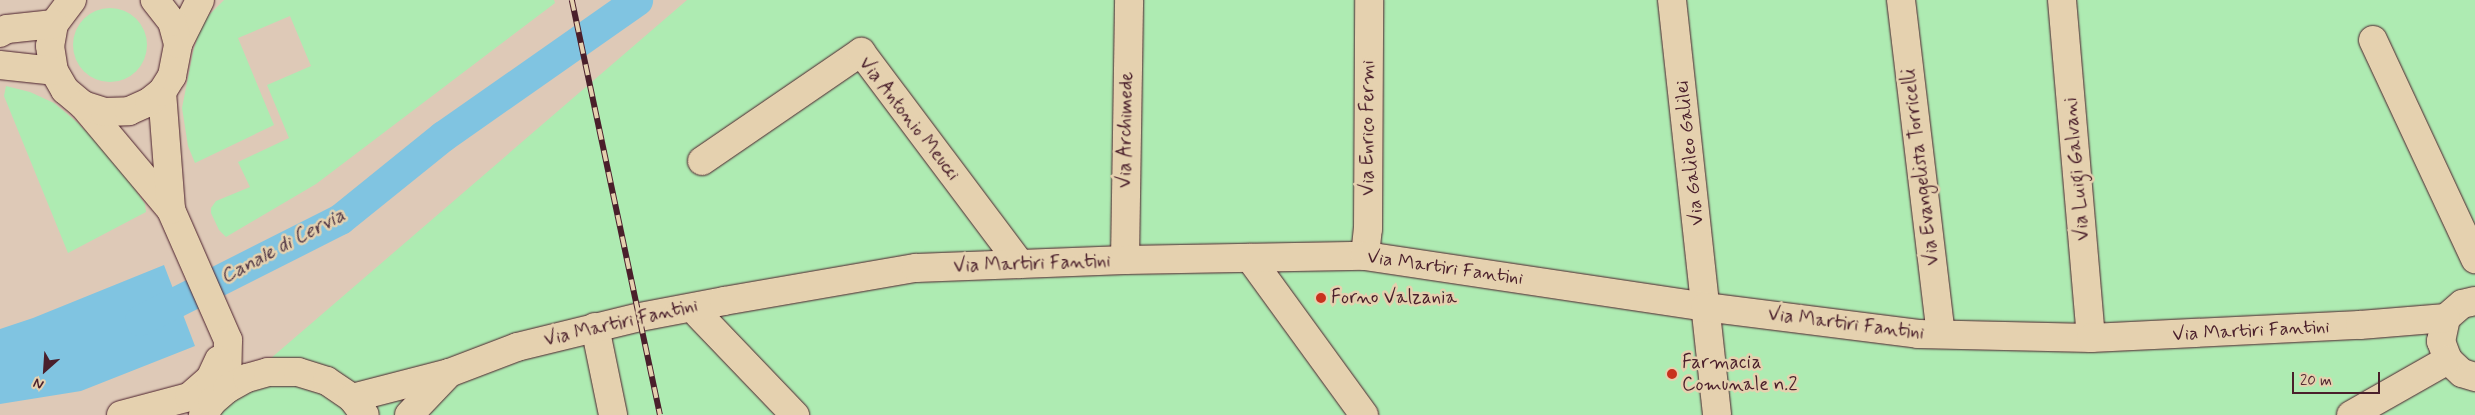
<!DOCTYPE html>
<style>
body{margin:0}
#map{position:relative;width:2475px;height:415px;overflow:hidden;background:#dec9b7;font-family:Mynerve,sans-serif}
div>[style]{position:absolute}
.green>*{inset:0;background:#aeebb2}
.round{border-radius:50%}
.water>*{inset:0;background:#80c4e1}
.canal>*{height:31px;margin:-15.5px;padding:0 15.5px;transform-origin:15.5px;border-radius:15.5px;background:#80c4e1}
.roads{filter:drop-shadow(0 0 1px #4a1f2b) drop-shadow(0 0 1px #4a1f2b)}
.minor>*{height:28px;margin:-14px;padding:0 14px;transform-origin:14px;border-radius:14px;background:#e5d1af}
.rail>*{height:5.5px;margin-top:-2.75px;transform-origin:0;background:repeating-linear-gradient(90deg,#e5d1af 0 11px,#4a1f2b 0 22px);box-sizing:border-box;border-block:1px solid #4a1f2b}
.dots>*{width:14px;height:14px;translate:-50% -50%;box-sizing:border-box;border:2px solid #e5d1af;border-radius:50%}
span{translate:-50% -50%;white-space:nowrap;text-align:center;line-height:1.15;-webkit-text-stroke:5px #e5d1af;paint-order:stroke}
.street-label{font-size:19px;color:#4a1f2b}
.poi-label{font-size:19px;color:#4a1f2b}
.left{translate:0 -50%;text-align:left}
.water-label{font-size:20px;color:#523846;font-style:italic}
.north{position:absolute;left:20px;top:345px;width:50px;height:50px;-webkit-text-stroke:4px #e5d1af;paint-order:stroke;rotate:206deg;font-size:14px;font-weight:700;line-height:20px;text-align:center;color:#4a1f2b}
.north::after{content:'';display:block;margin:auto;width:18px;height:22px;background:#4a1f2b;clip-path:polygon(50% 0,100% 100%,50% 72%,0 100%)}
.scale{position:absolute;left:2292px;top:372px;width:88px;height:22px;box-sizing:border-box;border:2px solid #4a1f2b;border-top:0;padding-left:6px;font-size:15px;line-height:18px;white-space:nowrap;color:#4a1f2b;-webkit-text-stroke:4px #e5d1af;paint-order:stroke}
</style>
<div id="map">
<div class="green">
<i style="clip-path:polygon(224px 0,554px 0,555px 3px,316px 184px,226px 237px,219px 230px,211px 213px,211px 208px,216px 201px,250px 187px,238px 162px,289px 138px,267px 85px,311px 66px,290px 16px,238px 38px,274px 125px,195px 163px,188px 146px,182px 108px,193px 52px,202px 22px)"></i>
<i style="clip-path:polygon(687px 0,2475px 0,2475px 415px,205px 415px)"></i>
<i class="round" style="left:73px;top:8px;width:74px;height:74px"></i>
<i style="clip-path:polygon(6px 86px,30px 92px,54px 103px,78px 123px,117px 163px,145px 204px,146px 212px,68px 253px,4px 96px)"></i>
</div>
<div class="water">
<i style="clip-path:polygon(164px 265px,195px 346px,81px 391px,0 404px,0 329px,33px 318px)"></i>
</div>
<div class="canal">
<i style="left:140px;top:320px;width:224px;rotate:-26.8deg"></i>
<i style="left:340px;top:219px;width:132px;rotate:-38.9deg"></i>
<i style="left:443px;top:136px;width:237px;rotate:-35deg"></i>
</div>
<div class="roads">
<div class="minor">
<i style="left:72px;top:0;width:30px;rotate:127deg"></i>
<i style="left:54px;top:24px;width:22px;rotate:100deg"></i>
<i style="left:50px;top:46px;width:25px;rotate:81deg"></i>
<i style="left:54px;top:71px;width:22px;rotate:60deg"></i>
<i style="left:65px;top:90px;width:23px;rotate:40deg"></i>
<i style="left:83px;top:105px;width:137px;rotate:50deg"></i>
<i style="left:171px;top:210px;width:142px;rotate:66.3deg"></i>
<i style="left:228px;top:340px;width:49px;rotate:91.2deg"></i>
<i style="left:1672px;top:0;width:417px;rotate:83.8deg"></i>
<i style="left:1901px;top:0;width:336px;rotate:83.2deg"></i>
<i style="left:2062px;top:0;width:339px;rotate:85.1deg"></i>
<i style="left:0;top:33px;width:8px;rotate:-30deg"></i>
<i style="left:7px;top:29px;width:47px;rotate:-6.1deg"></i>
<i style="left:2373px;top:40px;width:242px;rotate:65deg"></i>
<i style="left:178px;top:44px;width:49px;rotate:-63.4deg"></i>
<i style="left:0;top:65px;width:54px;rotate:6.3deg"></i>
<i style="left:162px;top:92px;width:118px;rotate:85.6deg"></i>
<i style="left:83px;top:105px;width:23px;rotate:18deg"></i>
<i style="left:105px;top:112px;width:24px;rotate:-2deg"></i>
<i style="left:129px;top:111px;width:22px;rotate:-24deg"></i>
<i style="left:149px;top:102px;width:16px;rotate:-38deg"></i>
<i style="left:162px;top:92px;width:19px;rotate:-58deg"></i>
<i style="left:172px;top:76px;width:33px;rotate:-79deg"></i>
<i style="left:178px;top:44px;width:23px;rotate:-105deg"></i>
<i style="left:172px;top:22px;width:28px;rotate:-128deg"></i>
<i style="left:702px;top:161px;width:193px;rotate:-34.4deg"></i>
<i style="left:861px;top:52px;width:265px;rotate:53.1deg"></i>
<i style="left:1365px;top:256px;width:27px;rotate:-84deg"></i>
<i style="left:1368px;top:229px;width:229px;rotate:-89.7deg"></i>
<i style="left:1250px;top:258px;width:194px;rotate:54deg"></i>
<i style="left:1125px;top:260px;width:260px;rotate:-89.1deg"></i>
<i style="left:2475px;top:301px;width:13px;rotate:167deg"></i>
<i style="left:2462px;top:304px;width:21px;rotate:139deg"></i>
<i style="left:2446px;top:318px;width:24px;rotate:102deg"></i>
<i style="left:2441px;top:341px;width:20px;rotate:70deg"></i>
<i style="left:2448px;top:360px;width:19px;rotate:43deg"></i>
<i style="left:2462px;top:373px;width:14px;rotate:17deg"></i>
<i style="left:699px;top:315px;width:139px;rotate:46.2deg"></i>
<i style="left:595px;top:327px;width:90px;rotate:78.4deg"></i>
<i style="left:352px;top:398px;width:100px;rotate:-14.5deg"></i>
<i style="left:449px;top:373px;width:73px;rotate:-20.9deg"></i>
<i style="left:517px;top:347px;width:127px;rotate:-13.7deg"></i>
<i style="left:640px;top:317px;width:86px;rotate:-10.8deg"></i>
<i style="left:724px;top:301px;width:195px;rotate:-9.8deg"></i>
<i style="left:916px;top:268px;width:209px;rotate:-2.2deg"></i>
<i style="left:1125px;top:260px;width:240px;rotate:-1deg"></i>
<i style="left:1365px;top:256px;width:344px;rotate:8.5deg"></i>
<i style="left:1705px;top:307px;width:215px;rotate:7.2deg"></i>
<i style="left:1918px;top:334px;width:173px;rotate:1.3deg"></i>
<i style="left:2091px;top:338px;width:269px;rotate:-2.8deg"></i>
<i style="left:2360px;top:325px;width:86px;rotate:-4.7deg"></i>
<i style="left:121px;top:415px;width:70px;rotate:-14.8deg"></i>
<i style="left:189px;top:397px;width:28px;rotate:-41deg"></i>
<i style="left:210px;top:379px;width:21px;rotate:-65deg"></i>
<i style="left:203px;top:415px;width:16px;rotate:-55deg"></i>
<i style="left:212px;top:402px;width:20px;rotate:-41deg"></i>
<i style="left:227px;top:389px;width:23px;rotate:-29deg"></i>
<i style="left:247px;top:378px;width:22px;rotate:-16deg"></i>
<i style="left:268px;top:372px;width:30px"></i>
<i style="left:298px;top:372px;width:30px;rotate:17deg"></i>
<i style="left:327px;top:381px;width:30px;rotate:34deg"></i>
<i style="left:352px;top:398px;width:21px;rotate:53deg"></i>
<i style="left:409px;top:415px;width:58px;rotate:-46.4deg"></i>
<i style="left:2351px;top:415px;width:112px;rotate:-29.6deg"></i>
</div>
</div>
<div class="rail">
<i style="left:572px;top:0;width:424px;rotate:78deg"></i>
</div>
<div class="dots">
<i style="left:1321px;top:298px;background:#c8321e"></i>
<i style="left:1672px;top:374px;background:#c8321e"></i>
</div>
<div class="street-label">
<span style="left:909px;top:119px;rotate:52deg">Via Antonio Meucci</span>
<span style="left:1368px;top:128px;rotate:-90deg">Via Enrico Fermi</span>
<span style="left:1126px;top:130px;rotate:-89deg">Via Archimede</span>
<span style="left:1690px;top:153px;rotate:-96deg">Via Galileo Galilei</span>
<span style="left:1921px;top:167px;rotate:-97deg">Via Evangelista Torricelli</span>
<span style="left:2077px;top:169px;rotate:-95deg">Via Luigi Galvani</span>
<span style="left:1032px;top:264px;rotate:-2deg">Via Martiri Fantini</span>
<span style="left:1445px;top:268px;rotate:8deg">Via Martiri Fantini</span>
<span style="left:621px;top:323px;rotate:-13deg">Via Martiri Fantini</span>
<span style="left:1846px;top:324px;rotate:7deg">Via Martiri Fantini</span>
<span style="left:2251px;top:331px;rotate:-3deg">Via Martiri Fantini</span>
</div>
<div class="poi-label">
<span class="left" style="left:1331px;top:298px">Forno Valzania</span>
<span class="left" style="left:1682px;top:374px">Farmacia<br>Comunale n.2</span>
</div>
<div class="water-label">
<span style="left:283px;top:246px;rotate:-28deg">Canale di Cervia</span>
</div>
<div class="north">N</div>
<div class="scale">20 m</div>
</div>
